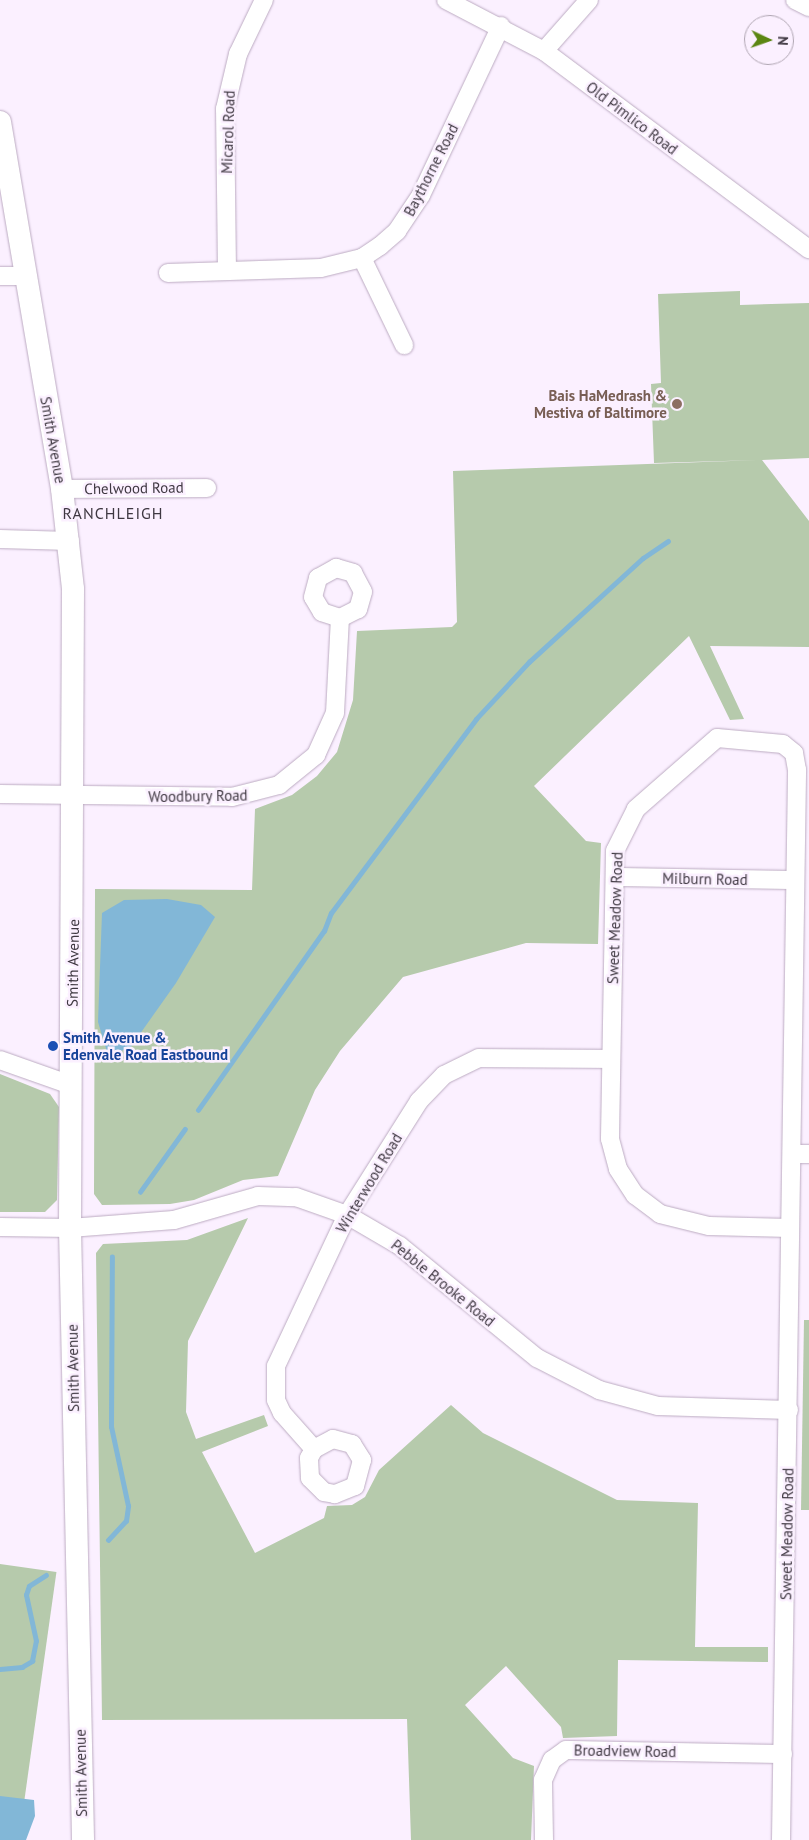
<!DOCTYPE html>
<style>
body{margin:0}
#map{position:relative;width:809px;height:1840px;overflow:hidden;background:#fbf0ff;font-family:"PT Sans",sans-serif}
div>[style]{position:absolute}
.green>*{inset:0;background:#b6caac;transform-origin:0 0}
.water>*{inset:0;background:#82b7d7}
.stream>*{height:4.5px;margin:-2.25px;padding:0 2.25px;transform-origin:2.25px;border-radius:2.25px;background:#82b7d7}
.roads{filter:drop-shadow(0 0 1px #bcabc2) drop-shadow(0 0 1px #bcabc2)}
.minor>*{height:18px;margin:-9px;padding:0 9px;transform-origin:9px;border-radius:9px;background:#fff}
.major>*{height:22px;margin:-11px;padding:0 11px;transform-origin:11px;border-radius:11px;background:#fff}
.dots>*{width:14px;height:14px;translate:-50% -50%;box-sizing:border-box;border:2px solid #fbf0ff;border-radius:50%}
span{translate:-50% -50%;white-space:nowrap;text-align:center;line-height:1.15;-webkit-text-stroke:5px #fbf0ff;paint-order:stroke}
.street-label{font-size:15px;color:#3f3842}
.education-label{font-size:15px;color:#785e54;font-weight:700}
.right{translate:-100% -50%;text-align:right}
.transit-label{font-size:15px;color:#164399;font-weight:700}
.left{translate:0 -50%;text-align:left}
.neighbourhood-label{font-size:16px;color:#3f3842;letter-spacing:1px}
.north{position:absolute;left:744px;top:15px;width:50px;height:50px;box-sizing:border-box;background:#fbf0ff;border:1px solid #b0a6b3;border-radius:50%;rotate:93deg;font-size:14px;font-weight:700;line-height:20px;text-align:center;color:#3f3842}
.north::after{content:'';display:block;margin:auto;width:18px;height:22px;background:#5b8612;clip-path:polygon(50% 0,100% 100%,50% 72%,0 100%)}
</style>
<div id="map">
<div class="green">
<i style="clip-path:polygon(740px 291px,740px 305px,809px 303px,809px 458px,762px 460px,809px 521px,809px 647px,710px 646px,744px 719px,730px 720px,689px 636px,534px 786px,586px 841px,601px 843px,598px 944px,526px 943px,403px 977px,340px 1051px,315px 1090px,278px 1176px,243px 1180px,194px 1200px,170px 1204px,102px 1205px,94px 1194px,95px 889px,252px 890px,255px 809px,292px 795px,317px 776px,337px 752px,353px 700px,357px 631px,452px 627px,457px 622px,453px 471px,759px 460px,654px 463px,651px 384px,661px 383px,658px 294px)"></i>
<i style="clip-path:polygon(0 1074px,50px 1094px,59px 1107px,57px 1200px,45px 1212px,0 1212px)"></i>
<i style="clip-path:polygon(248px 1218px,188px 1341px,186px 1412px,196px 1439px,264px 1415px,268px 1426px,202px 1452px,255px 1553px,324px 1518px,327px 1506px,352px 1505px,365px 1497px,379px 1470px,451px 1405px,483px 1433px,617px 1500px,698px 1503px,695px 1647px,768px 1647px,768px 1662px,618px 1660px,617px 1736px,563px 1738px,561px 1727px,506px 1666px,465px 1705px,513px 1758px,534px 1766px,531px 1840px,411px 1840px,407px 1719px,102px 1720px,96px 1253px,103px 1244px,187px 1240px)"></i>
<i style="clip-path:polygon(804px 1320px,809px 1320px,809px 1510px,801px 1510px)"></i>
<i style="left:0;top:1564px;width:57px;height:276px;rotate:8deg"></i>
</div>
<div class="water">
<i style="clip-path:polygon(167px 899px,201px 905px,215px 917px,176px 983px,130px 1048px,108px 1055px,98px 1022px,102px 913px,124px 900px)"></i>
<i style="clip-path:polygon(0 1796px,34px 1800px,35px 1816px,26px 1840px,0 1840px)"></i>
</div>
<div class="stream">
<i style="left:198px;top:1110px;width:219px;rotate:-54.9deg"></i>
<i style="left:324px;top:931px;width:19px;rotate:-69deg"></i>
<i style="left:331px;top:913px;width:242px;rotate:-53.2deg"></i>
<i style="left:476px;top:719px;width:78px;rotate:-47.1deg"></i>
<i style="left:529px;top:662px;width:154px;rotate:-42.4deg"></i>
<i style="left:643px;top:558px;width:30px;rotate:-34deg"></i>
<i style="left:140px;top:1192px;width:77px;rotate:-54.5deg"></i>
<i style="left:108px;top:1540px;width:26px;rotate:-47deg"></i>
<i style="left:126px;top:1521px;width:15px;rotate:-82deg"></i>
<i style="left:128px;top:1506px;width:81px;rotate:-102.1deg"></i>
<i style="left:111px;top:1427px;width:170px;rotate:-89.7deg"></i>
<i style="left:0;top:1669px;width:22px;rotate:-5deg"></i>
<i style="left:22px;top:1667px;width:12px;rotate:-31deg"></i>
<i style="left:32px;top:1661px;width:20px;rotate:-79deg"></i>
<i style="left:36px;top:1641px;width:47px;rotate:-102.3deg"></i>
<i style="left:26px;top:1595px;width:9px;rotate:-72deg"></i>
<i style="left:29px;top:1586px;width:20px;rotate:-33deg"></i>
</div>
<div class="roads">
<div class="minor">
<i style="left:446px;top:0;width:110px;rotate:27.5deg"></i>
<i style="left:544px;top:51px;width:331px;rotate:36.8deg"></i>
<i style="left:795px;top:0;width:16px;rotate:27deg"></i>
<i style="left:544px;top:51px;width:68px;rotate:-48.6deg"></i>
<i style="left:362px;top:258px;width:97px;rotate:64.2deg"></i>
<i style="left:227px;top:271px;width:162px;rotate:-90.7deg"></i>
<i style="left:225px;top:109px;width:57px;rotate:-76.7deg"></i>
<i style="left:238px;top:54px;width:60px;rotate:-64.3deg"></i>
<i style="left:168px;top:273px;width:153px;rotate:-1.9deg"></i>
<i style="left:321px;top:268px;width:42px;rotate:-13.7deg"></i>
<i style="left:362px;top:258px;width:22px;rotate:-34deg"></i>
<i style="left:380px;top:246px;width:23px;rotate:-41deg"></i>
<i style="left:397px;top:231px;width:43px;rotate:-56.3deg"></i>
<i style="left:421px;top:195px;width:187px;rotate:-64.7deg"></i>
<i style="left:0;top:276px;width:24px"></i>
<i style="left:62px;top:489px;width:145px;rotate:-0.4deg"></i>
<i style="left:0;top:539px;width:70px;rotate:1.6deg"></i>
<i style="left:0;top:794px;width:232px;rotate:0.7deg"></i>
<i style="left:232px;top:797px;width:49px;rotate:-14.3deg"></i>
<i style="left:279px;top:785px;width:48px;rotate:-39deg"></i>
<i style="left:316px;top:755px;width:46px;rotate:-65.7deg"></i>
<i style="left:335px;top:713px;width:95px;rotate:-87deg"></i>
<i style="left:340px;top:618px;width:19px;rotate:-162deg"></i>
<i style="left:322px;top:612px;width:17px;rotate:-121deg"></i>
<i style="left:313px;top:597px;width:20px;rotate:-75deg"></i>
<i style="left:318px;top:578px;width:21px;rotate:-29deg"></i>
<i style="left:336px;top:568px;width:18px;rotate:16deg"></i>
<i style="left:353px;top:573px;width:21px;rotate:62deg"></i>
<i style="left:363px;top:592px;width:18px;rotate:106deg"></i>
<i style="left:358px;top:609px;width:20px;rotate:153deg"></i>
<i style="left:615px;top:877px;width:180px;rotate:1deg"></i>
<i style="left:0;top:1060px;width:75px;rotate:19.4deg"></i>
<i style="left:792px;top:1154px;width:17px"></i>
<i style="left:0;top:1227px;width:70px;rotate:0.8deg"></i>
<i style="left:70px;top:1228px;width:104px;rotate:-4.4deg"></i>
<i style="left:174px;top:1220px;width:87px;rotate:-15.9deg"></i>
<i style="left:258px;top:1196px;width:38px;rotate:2deg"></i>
<i style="left:296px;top:1197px;width:54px;rotate:19.4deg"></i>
<i style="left:347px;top:1215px;width:61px;rotate:30.3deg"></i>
<i style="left:400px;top:1246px;width:177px;rotate:39.3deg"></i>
<i style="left:537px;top:1358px;width:70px;rotate:27.3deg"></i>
<i style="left:599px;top:1390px;width:61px;rotate:15.2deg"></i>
<i style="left:658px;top:1406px;width:131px;rotate:1.7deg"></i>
<i style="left:314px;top:1449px;width:21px;rotate:-28deg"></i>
<i style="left:333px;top:1439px;width:20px;rotate:15deg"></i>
<i style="left:352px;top:1444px;width:19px;rotate:58deg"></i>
<i style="left:362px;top:1460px;width:27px;rotate:105deg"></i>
<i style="left:355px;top:1486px;width:22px;rotate:158deg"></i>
<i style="left:335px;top:1494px;width:11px;rotate:-170deg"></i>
<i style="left:324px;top:1492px;width:20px;rotate:-135deg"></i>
<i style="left:310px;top:1478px;width:20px;rotate:-93deg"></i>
<i style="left:309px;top:1458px;width:10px;rotate:-61deg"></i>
<i style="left:314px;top:1449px;width:48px;rotate:-131.6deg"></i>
<i style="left:282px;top:1413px;width:14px;rotate:-115deg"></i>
<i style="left:276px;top:1400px;width:34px;rotate:-90deg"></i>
<i style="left:276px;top:1366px;width:167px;rotate:-64.8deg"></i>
<i style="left:347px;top:1215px;width:135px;rotate:-57.7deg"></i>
<i style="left:419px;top:1101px;width:36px;rotate:-46deg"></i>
<i style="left:444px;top:1075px;width:39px;rotate:-26deg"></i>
<i style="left:479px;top:1058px;width:131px;rotate:0.4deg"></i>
<i style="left:544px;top:1840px;width:60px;rotate:-91deg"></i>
<i style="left:543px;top:1780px;width:22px;rotate:-66deg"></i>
<i style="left:552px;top:1760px;width:17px;rotate:-36deg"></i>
<i style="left:566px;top:1750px;width:217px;rotate:1.1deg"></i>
<i style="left:781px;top:1840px;width:1070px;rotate:-89.14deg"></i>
<i style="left:797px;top:770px;width:17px;rotate:-100deg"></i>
<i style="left:794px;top:753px;width:14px;rotate:-141deg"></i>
<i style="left:783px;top:744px;width:66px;rotate:-174.8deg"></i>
<i style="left:717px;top:738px;width:108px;rotate:138.8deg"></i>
<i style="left:636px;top:809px;width:47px;rotate:116.6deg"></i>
<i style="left:615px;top:851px;width:288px;rotate:91deg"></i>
<i style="left:610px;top:1139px;width:31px;rotate:75deg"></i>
<i style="left:618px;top:1169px;width:31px;rotate:57deg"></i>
<i style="left:635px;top:1195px;width:31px;rotate:37deg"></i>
<i style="left:660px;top:1214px;width:50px;rotate:13.8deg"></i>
<i style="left:709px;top:1226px;width:81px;rotate:1.4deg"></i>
</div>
<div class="major">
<i style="left:0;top:122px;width:372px;rotate:80.4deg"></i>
<i style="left:62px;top:489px;width:101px;rotate:83.7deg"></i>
<i style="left:73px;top:589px;width:639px;rotate:90.27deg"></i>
<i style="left:70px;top:1228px;width:612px;rotate:88.78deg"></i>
</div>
</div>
<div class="dots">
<i style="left:677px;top:404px;background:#8d6e63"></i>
<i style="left:53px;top:1046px;background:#1a4fb4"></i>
</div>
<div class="street-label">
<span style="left:632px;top:118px;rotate:37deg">Old Pimlico Road</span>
<span style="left:228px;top:132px;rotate:-88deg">Micarol Road</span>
<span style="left:431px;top:170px;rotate:-63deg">Baythorne Road</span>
<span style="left:53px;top:440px;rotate:80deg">Smith Avenue</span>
<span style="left:134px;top:488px;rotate:-1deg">Chelwood Road</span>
<span style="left:198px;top:796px;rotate:-1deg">Woodbury Road</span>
<span style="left:705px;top:879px;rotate:1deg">Milburn Road</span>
<span style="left:615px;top:918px;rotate:-88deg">Sweet Meadow Road</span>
<span style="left:73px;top:963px;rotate:-89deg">Smith Avenue</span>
<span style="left:369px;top:1183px;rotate:-59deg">Winterwood Road</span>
<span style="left:443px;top:1283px;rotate:39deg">Pebble Brooke Road</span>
<span style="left:73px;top:1368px;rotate:-91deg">Smith Avenue</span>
<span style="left:787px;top:1534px;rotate:-89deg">Sweet Meadow Road</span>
<span style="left:625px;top:1751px;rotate:1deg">Broadview Road</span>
<span style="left:81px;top:1773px;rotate:-91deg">Smith Avenue</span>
</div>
<div class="education-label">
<span class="right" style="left:667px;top:404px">Bais HaMedrash &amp;<br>Mestiva of Baltimore</span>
</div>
<div class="transit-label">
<span class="left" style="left:63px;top:1046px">Smith Avenue &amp;<br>Edenvale Road Eastbound</span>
</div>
<div class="neighbourhood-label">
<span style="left:113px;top:513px">RANCHLEIGH</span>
</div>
<div class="north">N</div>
</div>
